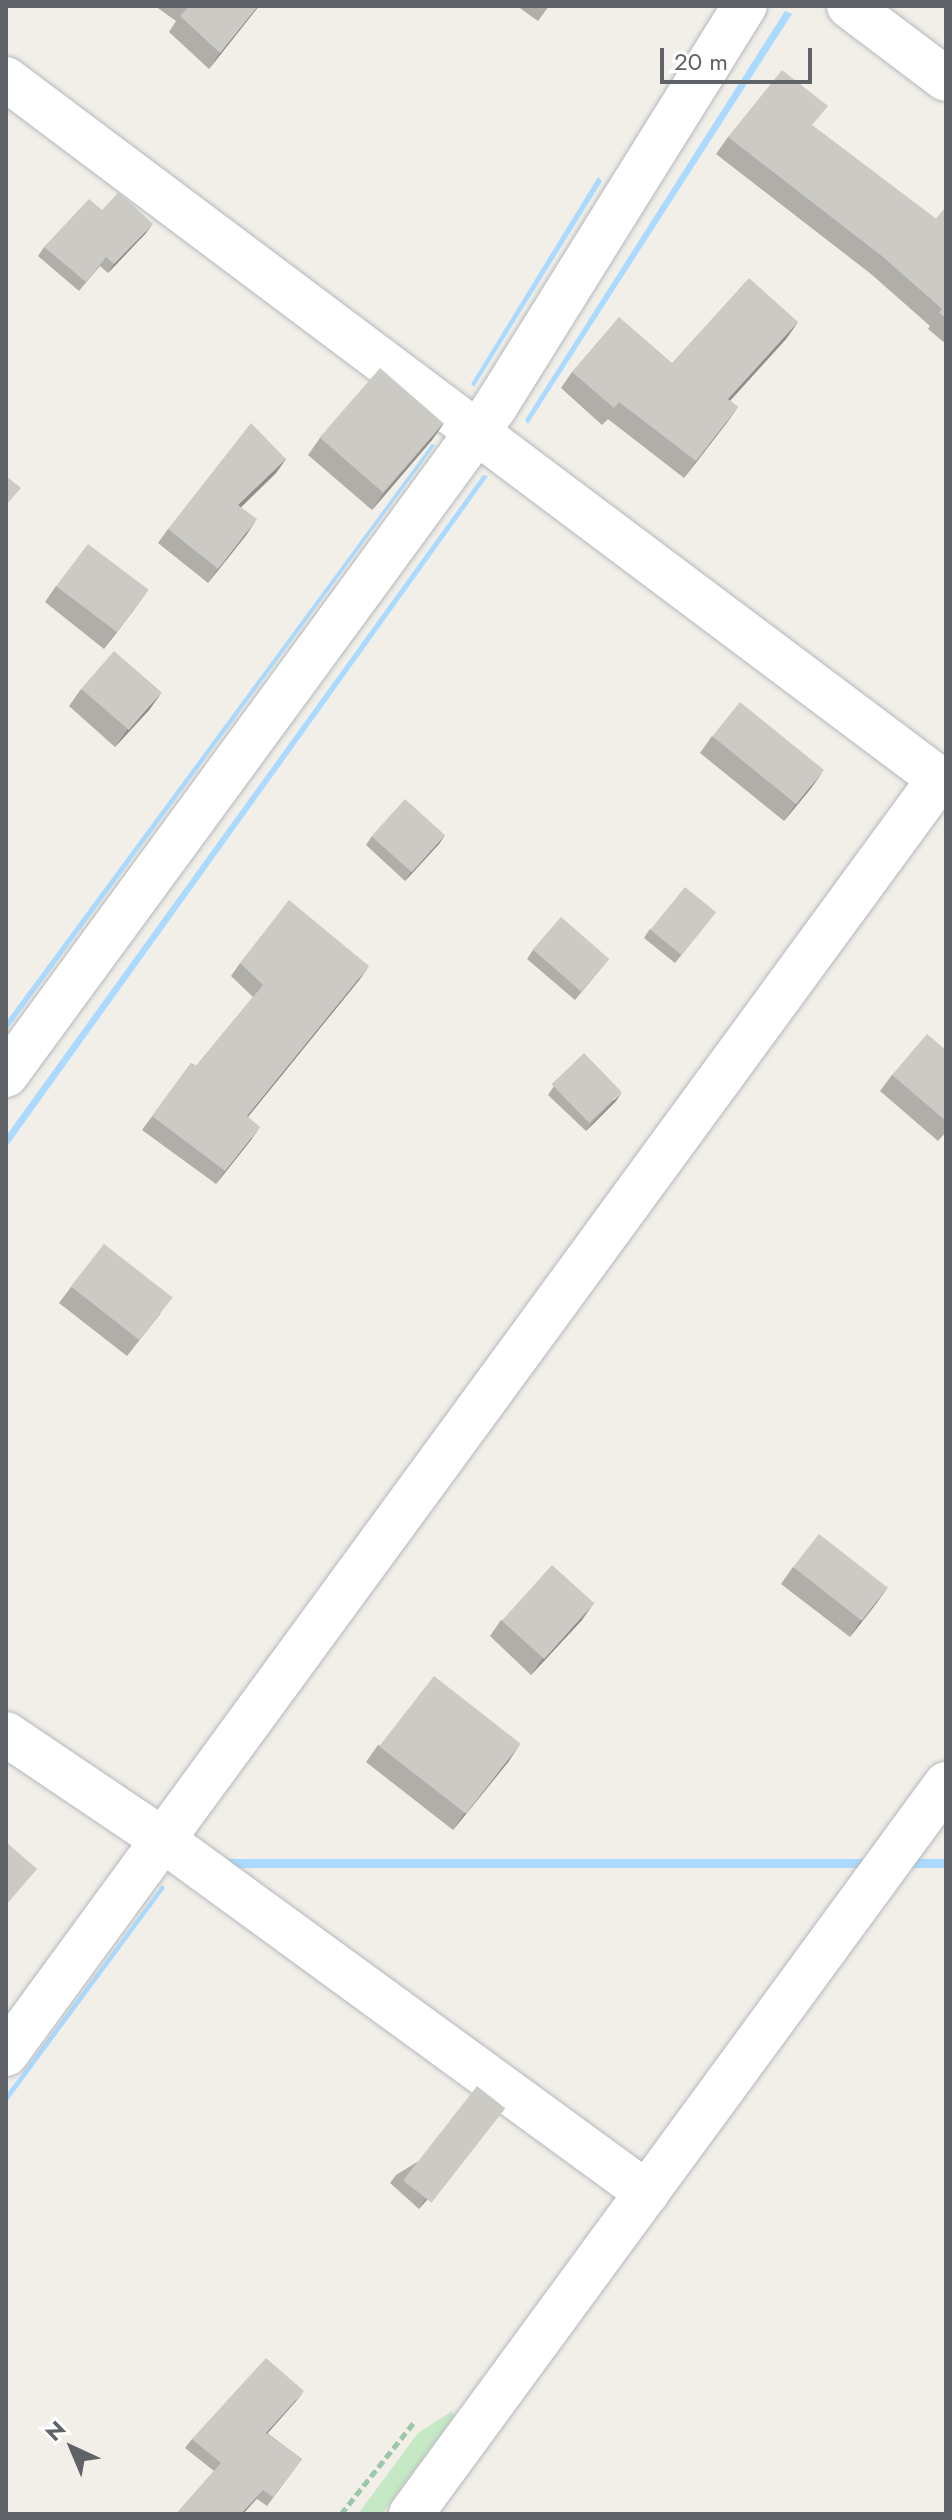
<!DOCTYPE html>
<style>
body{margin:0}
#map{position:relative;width:952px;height:2520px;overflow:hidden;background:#f1efe8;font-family:Jost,sans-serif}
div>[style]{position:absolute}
.green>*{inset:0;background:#c5e8c5}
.water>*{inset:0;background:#aadaff;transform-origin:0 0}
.path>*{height:5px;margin-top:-2.5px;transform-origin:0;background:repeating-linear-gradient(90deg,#9cc7a9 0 8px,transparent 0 12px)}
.roads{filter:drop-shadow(0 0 2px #b5b8bc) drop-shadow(0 0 2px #b5b8bc)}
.minor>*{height:44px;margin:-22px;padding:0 22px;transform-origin:22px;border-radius:22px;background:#fff}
.wall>*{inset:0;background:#afaea9}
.shaded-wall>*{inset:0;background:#8f8d8a}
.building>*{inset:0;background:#cccac5;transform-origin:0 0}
span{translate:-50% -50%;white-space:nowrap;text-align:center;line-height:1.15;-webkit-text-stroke:6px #fff;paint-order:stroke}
.frame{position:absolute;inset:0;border:8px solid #5f6368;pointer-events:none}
.north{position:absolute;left:32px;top:2408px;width:80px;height:80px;-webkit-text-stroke:6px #fff;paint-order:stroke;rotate:316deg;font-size:22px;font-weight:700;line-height:32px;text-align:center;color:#5f6368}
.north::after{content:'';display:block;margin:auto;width:28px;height:36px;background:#5f6368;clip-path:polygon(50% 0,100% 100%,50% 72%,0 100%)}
.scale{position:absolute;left:660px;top:48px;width:152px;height:36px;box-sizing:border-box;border:4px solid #5f6368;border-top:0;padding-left:10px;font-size:24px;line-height:28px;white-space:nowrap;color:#5f6368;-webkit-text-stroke:6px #fff;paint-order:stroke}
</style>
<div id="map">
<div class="green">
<i style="clip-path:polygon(452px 2411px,454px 2416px,382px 2514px,358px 2514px,418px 2433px)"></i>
</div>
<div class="water">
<i style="clip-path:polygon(785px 11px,792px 14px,528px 424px,525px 420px)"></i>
<i style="clip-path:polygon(598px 177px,602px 181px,474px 387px,471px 384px)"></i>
<i style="clip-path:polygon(432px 444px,435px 445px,6px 1031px,6px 1022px)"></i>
<i style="clip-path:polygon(483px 475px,488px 476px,6px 1148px,6px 1136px)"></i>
<i style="left:946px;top:1859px;width:9px;height:814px;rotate:90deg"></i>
<i style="clip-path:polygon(162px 1885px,165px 1888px,6px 2103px,6px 2095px)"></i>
</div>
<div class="path">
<i style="left:341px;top:2514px;width:119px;rotate:-51.5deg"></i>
</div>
<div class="roads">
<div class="minor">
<i style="left:849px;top:6px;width:121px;rotate:37deg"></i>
<i style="left:6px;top:79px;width:1175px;rotate:36.87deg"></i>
<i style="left:6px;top:1075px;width:828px;rotate:-53.79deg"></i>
<i style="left:495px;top:407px;width:473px;rotate:-58.1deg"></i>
<i style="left:6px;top:1734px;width:189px;rotate:34deg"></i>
<i style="left:163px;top:1840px;width:599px;rotate:36.1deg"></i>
<i style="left:6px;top:2054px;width:1580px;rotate:-53.8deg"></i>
<i style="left:411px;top:2514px;width:905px;rotate:-53.76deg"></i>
</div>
</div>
<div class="wall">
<i style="clip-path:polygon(155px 6px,259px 6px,209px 69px,169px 32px,176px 21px)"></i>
<i style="clip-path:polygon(517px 6px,549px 6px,538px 21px)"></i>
<i style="clip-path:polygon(813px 126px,936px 219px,946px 207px,946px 344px,928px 329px,930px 326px,871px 274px,716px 154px,728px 137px)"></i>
<i style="clip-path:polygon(102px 210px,146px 233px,108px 273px,100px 266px,79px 291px,38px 256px,44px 247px)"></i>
<i style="clip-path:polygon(798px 322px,786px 339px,730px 401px,738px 407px,684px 478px,608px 419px,602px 425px,561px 388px,572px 372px,672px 363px)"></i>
<i style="clip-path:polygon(444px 423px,432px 440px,372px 510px,308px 455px,320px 438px)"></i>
<i style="clip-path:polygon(286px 459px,276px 473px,241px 507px,247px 534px,208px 583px,158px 543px,168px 529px)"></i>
<i style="clip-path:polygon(56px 586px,148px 590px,104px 649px,45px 602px)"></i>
<i style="clip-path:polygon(81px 689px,150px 709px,115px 747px,69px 706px)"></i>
<i style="clip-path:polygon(712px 736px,812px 787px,784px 821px,700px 753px)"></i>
<i style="clip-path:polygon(445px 835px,439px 844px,405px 881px,366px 845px,372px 836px)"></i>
<i style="clip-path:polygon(709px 921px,675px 963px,644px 938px,650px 929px)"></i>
<i style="clip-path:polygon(533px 950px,609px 959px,575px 1000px,527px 959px)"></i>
<i style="clip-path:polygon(240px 963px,360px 979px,248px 1117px,251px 1140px,216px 1184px,142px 1130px,191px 1063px,196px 1066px,253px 997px,231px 976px)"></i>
<i style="clip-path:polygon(946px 1050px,946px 1132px,938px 1141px,880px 1091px,892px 1075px)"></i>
<i style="clip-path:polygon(554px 1086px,616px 1101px,586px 1131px,548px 1095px)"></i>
<i style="clip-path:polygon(71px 1287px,161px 1313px,127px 1356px,59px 1303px)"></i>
<i style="clip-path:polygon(793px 1567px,888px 1587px,850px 1637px,781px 1584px)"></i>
<i style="clip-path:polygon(501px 1620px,582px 1620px,531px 1675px,490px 1636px)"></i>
<i style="clip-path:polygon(378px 1745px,509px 1761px,453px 1830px,366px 1762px)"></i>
<i style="clip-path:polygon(505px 2108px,419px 2209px,390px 2183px,396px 2175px)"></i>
<i style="clip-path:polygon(297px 2400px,267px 2433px,302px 2459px,267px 2506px,257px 2499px,243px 2514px,176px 2514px,214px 2471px,185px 2448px,192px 2439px)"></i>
</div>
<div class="shaded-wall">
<i style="clip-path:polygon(258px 6px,259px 6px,209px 69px,220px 53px)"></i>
<i style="clip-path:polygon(153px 224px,146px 233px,108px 273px,114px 264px)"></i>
<i style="clip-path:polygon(798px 322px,786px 339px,716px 416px,728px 399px)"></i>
<i style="clip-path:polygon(738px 407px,726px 424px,684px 478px,696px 461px)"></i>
<i style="clip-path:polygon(444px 423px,432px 440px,372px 510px,384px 493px)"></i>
<i style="clip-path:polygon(286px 459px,276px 473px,229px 519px,238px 505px)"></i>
<i style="clip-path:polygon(257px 519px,247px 534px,208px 583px,218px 569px)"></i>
<i style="clip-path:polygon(148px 590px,136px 607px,104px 649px,116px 632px)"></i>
<i style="clip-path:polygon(162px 692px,150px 709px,115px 747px,127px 730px)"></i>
<i style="clip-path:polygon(824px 770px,812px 787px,784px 821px,796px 804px)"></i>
<i style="clip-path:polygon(445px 835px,439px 844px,405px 881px,411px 872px)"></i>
<i style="clip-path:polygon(369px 966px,360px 979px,238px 1129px,247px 1116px)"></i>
<i style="clip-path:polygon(622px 1092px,616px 1101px,586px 1131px,593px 1122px)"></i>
<i style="clip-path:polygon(260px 1127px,251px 1140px,216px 1184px,225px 1171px)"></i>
<i style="clip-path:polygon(888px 1587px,876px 1604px,850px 1637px,861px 1620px)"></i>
<i style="clip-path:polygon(594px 1603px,582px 1620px,531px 1675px,543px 1658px)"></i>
<i style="clip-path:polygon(520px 1744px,509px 1761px,453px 1830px,464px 1814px)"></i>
<i style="clip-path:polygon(505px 2108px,498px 2117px,419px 2209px,425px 2200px)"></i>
<i style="clip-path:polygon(304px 2391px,297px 2400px,260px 2442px,266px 2433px)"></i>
<i style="clip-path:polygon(263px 2490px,243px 2514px,241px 2514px)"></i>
</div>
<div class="building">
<i style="clip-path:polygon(189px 6px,188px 6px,258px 6px,220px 53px,180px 16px)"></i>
<i style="clip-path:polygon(782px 70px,828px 106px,812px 125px,936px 219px,946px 207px,946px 318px,939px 313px,942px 309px,883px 257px,728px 137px)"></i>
<i style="clip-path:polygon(119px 192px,153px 224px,114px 264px,106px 257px,86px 282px,44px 247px,89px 199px,102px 210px)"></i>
<i style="clip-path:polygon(749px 278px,798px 322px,728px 399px,738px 407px,696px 461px,619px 402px,614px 408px,572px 372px,619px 317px,672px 363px)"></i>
<i style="left:380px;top:368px;width:84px;height:92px;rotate:41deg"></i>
<i style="clip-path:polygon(251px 423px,286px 459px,238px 505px,257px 519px,218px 569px,168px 529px)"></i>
<i style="clip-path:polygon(6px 476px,21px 488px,6px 505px)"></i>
<i style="left:88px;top:544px;width:76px;height:53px;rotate:37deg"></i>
<i style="left:114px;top:651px;width:63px;height:50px;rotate:41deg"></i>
<i style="left:740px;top:702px;width:108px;height:44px;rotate:39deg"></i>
<i style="left:405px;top:799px;width:54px;height:50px;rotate:42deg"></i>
<i style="left:685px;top:887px;width:40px;height:55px;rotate:39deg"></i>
<i style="clip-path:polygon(289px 900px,369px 966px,247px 1116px,260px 1127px,225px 1171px,152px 1116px,191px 1063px,196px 1066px,263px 985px,240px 963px)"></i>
<i style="left:561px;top:917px;width:64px;height:43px;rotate:41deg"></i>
<i style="clip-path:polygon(927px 1034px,946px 1050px,946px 1121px,892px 1075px)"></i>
<i style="left:584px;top:1053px;width:54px;height:45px;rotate:46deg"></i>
<i style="left:104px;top:1244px;width:87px;height:54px;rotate:38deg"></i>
<i style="left:819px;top:1534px;width:87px;height:42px;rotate:38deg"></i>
<i style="left:552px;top:1565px;width:57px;height:75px;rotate:42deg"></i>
<i style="left:434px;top:1676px;width:110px;height:89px;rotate:38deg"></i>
<i style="clip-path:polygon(6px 1842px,37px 1869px,6px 1905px)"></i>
<i style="left:477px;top:2086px;width:36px;height:120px;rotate:38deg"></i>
<i style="clip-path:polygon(266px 2358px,304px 2391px,266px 2433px,302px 2459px,273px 2497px,263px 2490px,241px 2514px,176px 2514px,221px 2463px,192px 2439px)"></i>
</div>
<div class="frame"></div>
<div class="north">N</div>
<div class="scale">20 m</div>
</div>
